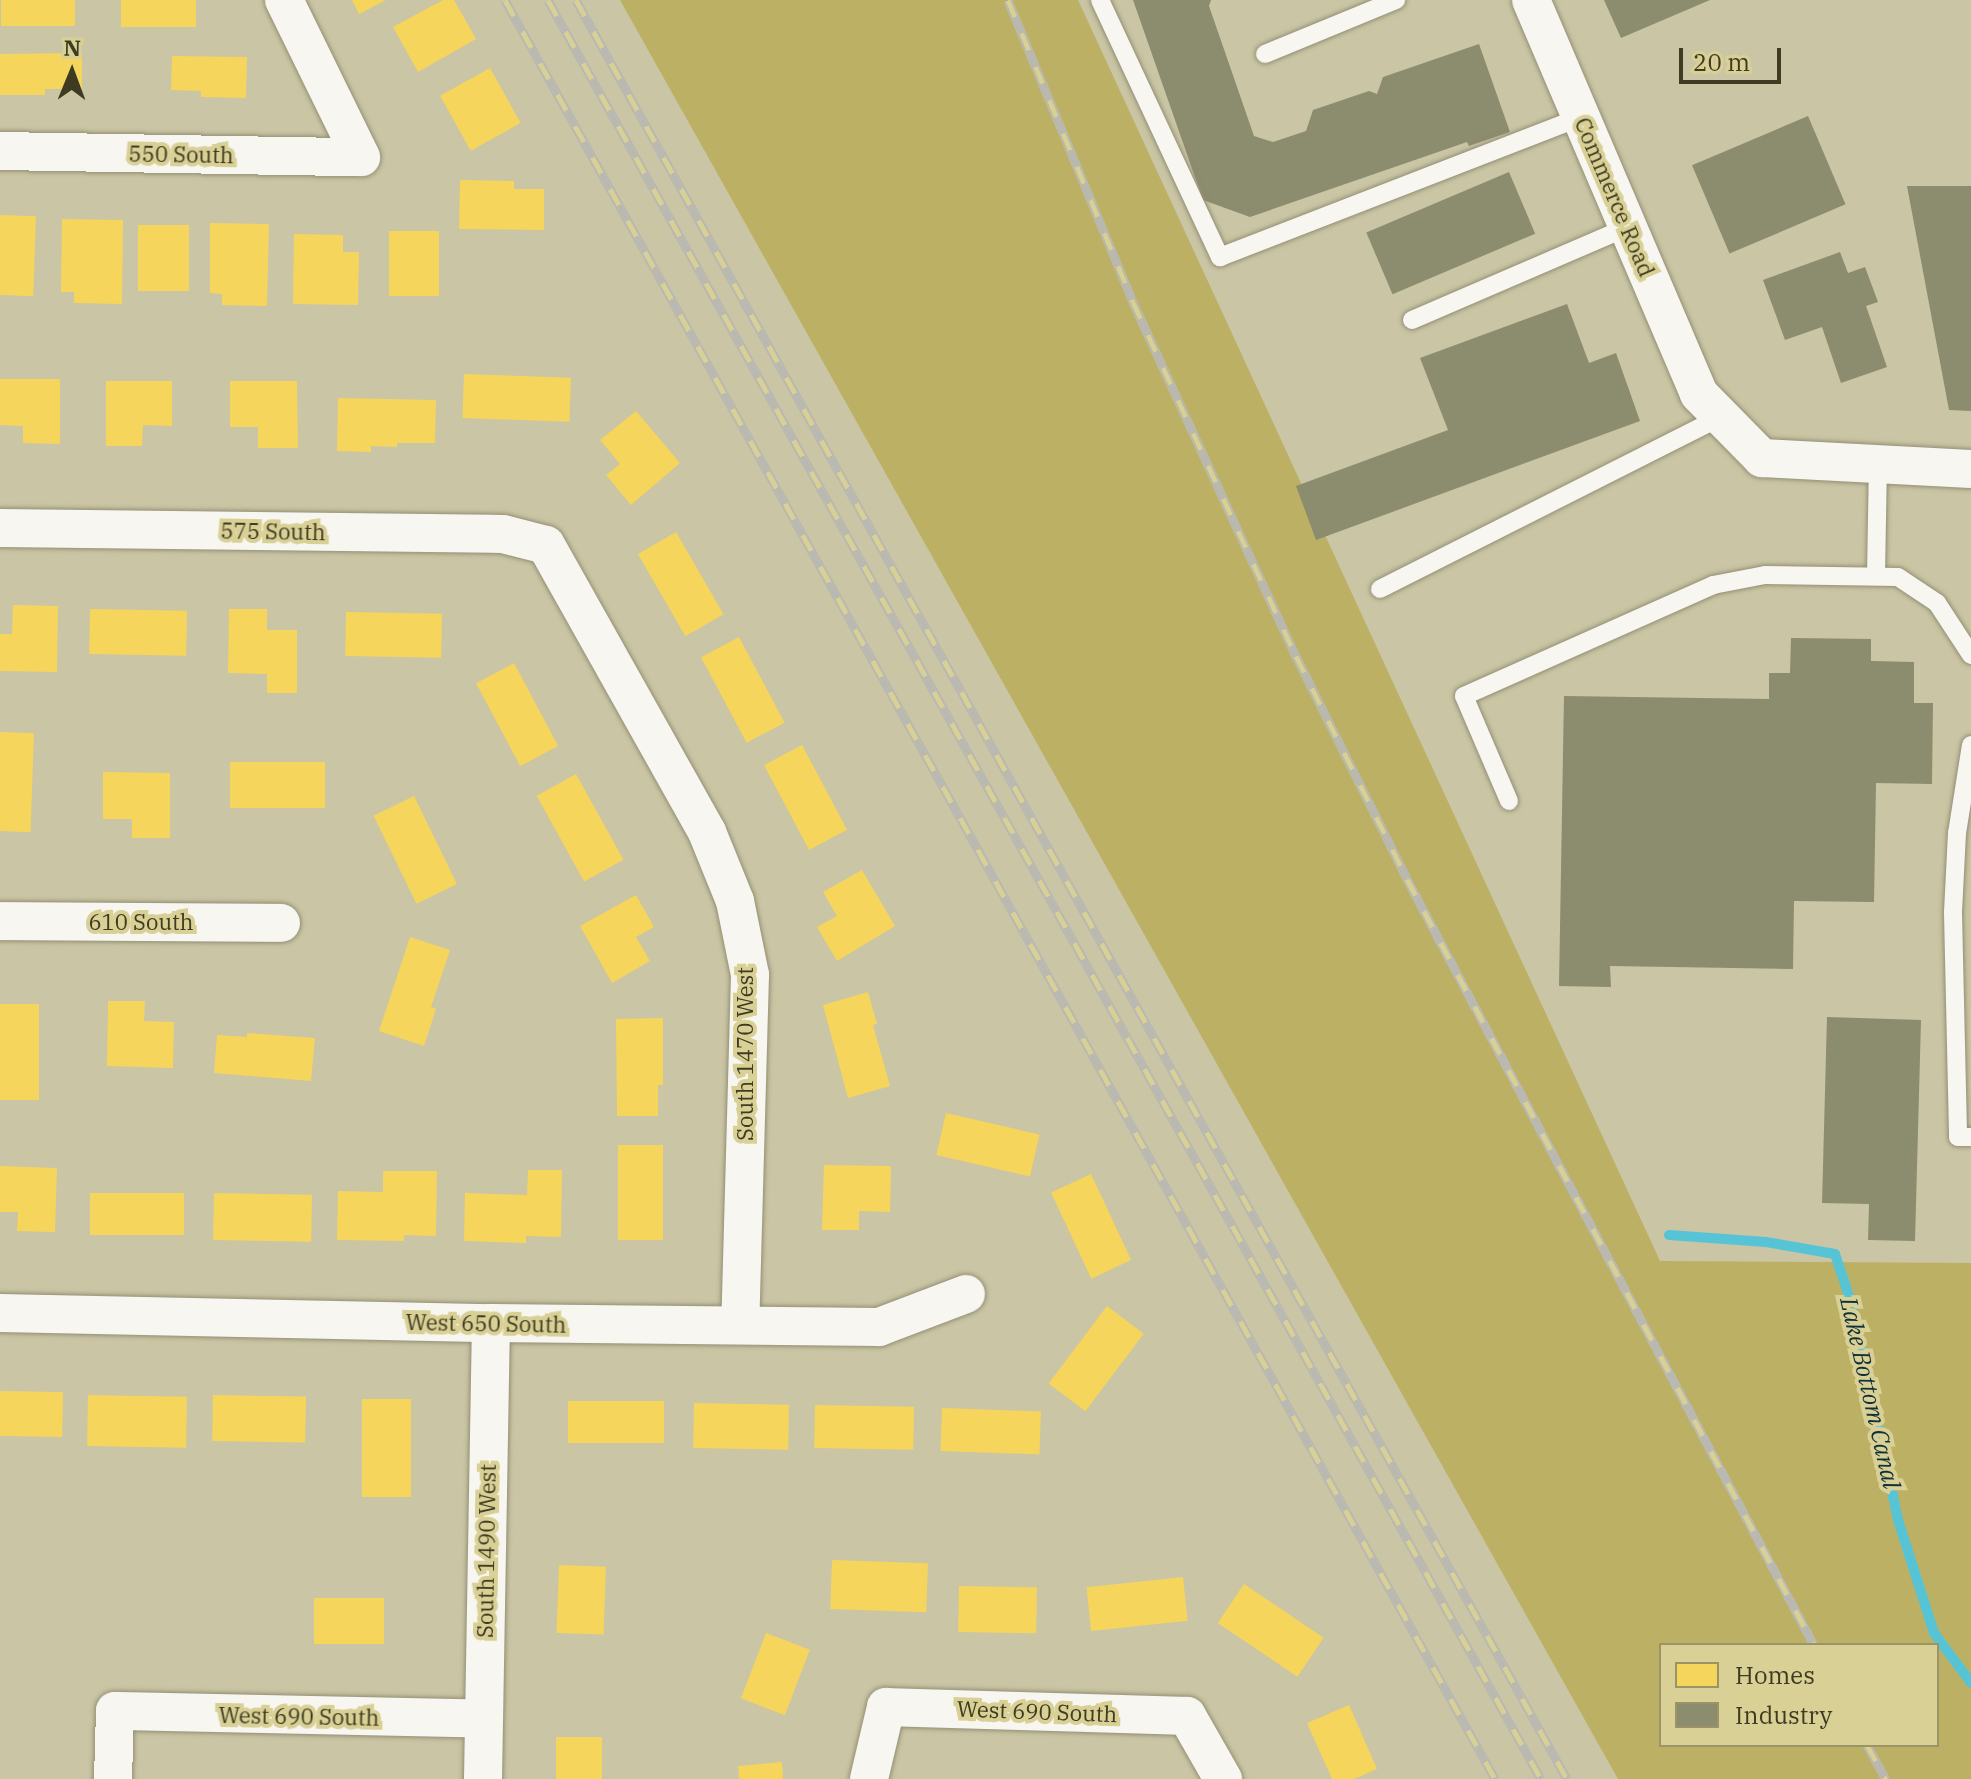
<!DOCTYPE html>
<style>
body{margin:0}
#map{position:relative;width:1971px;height:1779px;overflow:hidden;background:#cac5a4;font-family:"IBM Plex Serif",serif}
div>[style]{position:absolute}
.green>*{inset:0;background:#bcb064}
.homes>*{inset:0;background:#f6d55c;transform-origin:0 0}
.industry>*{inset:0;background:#8c8c6e;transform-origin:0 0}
.stream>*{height:10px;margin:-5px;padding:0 5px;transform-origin:5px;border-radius:5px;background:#57c4d6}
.roads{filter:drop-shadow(0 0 2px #938f75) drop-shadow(0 0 2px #938f75)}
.service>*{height:18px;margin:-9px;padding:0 9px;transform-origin:9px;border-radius:9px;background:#f7f6f1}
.minor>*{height:38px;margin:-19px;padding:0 19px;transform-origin:19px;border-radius:19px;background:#f7f6f1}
.rail>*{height:9px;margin-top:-4.5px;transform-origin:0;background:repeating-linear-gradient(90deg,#d9d095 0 18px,#bab9b1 0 36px);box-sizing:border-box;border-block:2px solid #bab9b1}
span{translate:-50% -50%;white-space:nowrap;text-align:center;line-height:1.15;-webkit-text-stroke:8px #d9d095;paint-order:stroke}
.street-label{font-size:22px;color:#3f3b23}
.water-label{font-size:24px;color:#123039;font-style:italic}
.legend{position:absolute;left:1659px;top:1643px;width:280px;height:104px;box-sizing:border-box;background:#d9d095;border:2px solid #9b9467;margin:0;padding:10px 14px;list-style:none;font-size:24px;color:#3f3b23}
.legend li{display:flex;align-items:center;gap:16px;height:40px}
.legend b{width:40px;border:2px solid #9b9467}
.north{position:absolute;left:32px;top:32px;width:80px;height:80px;-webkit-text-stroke:6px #d9d095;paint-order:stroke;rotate:1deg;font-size:22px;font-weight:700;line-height:32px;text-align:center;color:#3f3b23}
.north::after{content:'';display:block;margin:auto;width:28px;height:36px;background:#3f3b23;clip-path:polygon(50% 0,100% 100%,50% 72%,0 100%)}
.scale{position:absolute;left:1679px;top:48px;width:102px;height:36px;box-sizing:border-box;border:4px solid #3f3b23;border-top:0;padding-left:10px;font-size:24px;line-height:28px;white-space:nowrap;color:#3f3b23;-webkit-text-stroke:6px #d9d095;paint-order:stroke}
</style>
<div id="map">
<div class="green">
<i style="clip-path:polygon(evenodd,620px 0,1078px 0,1660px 1261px,1971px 1263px,1971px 1779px,1618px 1779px,620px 0,1661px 1645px,1937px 1645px,1937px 1745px,1661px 1745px,1661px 1645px)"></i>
</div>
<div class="homes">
<i style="left:1px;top:0;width:74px;height:26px"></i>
<i style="left:121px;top:0;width:75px;height:27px"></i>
<i style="clip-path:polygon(352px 0,386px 0,359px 14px)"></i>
<i style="clip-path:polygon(443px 0,454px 0,476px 39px,418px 72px,393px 27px)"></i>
<i style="clip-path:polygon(82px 53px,82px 89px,45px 89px,45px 95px,0 95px,0 54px)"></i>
<i style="clip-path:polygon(172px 56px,247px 57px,246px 98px,201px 97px,201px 91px,171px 90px)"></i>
<i style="left:490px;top:68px;width:63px;height:57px;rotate:61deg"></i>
<i style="clip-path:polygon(460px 180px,514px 181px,514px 189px,544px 189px,544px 230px,459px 229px)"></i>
<i style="left:0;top:215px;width:36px;height:80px;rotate:2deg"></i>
<i style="clip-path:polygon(62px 219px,123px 220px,122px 304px,74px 303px,74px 292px,61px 292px)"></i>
<i style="clip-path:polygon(210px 223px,269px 224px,267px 306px,222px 305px,222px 294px,210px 293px)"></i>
<i style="left:138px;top:225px;width:51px;height:66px"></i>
<i style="left:389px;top:231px;width:50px;height:65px"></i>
<i style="clip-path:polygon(294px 234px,343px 235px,343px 252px,359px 252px,358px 305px,293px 304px)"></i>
<i style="left:464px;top:374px;width:107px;height:44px;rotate:2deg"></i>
<i style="clip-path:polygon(0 379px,60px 379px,60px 444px,23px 443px,23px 426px,0 425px)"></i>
<i style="clip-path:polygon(106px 381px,172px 381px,172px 426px,143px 425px,142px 446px,106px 446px)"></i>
<i style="clip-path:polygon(230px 381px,297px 381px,298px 448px,258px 448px,258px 427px,230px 427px)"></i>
<i style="clip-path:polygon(338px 398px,436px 400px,435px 443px,397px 443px,397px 447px,371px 446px,371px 452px,337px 451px)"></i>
<i style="clip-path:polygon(636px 411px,680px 463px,631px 505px,606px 475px,620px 464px,600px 440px)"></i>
<i style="left:676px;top:532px;width:95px;height:44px;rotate:60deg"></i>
<i style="clip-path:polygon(13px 605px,58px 606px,57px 672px,0 671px,0 634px,12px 634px)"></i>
<i style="left:90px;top:609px;width:97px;height:45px;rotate:1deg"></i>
<i style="clip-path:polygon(229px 609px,267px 609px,267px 630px,297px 630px,297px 693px,267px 693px,267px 674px,228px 673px)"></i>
<i style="left:346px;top:612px;width:96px;height:44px;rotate:1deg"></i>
<i style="left:739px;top:637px;width:97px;height:43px;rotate:62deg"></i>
<i style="left:514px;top:663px;width:94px;height:43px;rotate:62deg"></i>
<i style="left:0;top:732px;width:34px;height:99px;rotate:2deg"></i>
<i style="left:802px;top:745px;width:96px;height:43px;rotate:62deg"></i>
<i style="left:230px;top:762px;width:95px;height:46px"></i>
<i style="clip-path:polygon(103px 772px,170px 773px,170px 838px,132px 838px,132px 819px,103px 819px)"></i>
<i style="left:576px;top:774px;width:98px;height:45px;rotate:61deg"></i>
<i style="left:414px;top:796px;width:98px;height:45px;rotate:64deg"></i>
<i style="clip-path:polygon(862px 870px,895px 926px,837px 961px,817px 927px,837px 916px,823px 892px)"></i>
<i style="clip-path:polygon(636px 895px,654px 927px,636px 937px,650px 961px,612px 983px,580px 926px)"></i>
<i style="clip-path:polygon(410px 937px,450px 950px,431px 1007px,436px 1009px,424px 1046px,379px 1031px)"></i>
<i style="clip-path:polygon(868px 992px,877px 1024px,873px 1025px,890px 1086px,848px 1098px,823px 1005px)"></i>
<i style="clip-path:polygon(108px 1001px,145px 1001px,144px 1021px,174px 1022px,173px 1068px,107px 1066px)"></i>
<i style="left:0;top:1004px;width:39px;height:96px"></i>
<i style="clip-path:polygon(663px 1018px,663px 1085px,658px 1085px,658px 1116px,617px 1116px,616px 1019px)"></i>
<i style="clip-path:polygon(247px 1033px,315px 1038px,311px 1081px,214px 1073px,217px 1035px,247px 1037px)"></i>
<i style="left:946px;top:1113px;width:96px;height:43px;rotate:13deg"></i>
<i style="left:618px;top:1145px;width:45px;height:95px"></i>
<i style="clip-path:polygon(824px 1165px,891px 1166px,890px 1212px,859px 1211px,859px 1230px,822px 1230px)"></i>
<i style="clip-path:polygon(0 1166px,57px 1168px,55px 1232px,17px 1231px,18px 1212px,0 1212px)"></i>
<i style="clip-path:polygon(528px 1170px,562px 1170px,561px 1237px,526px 1236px,526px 1243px,464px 1241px,465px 1193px,527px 1195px)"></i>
<i style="clip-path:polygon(383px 1171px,437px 1171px,436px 1236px,404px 1235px,404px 1241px,337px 1240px,338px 1191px,383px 1192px)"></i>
<i style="left:1091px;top:1174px;width:95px;height:44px;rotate:65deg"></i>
<i style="left:90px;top:1193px;width:94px;height:42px"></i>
<i style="left:214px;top:1193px;width:98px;height:47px;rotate:1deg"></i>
<i style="left:1107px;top:1306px;width:46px;height:97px;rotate:37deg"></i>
<i style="left:0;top:1391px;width:63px;height:45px;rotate:1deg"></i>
<i style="left:88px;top:1395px;width:99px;height:51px;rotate:1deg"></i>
<i style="left:213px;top:1395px;width:93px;height:46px;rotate:1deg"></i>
<i style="left:362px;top:1399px;width:49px;height:98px"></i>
<i style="left:664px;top:1401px;width:42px;height:96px;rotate:90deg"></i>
<i style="left:694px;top:1403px;width:95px;height:45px;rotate:1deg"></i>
<i style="left:815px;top:1405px;width:99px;height:43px;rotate:1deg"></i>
<i style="left:942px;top:1408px;width:99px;height:43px;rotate:2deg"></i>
<i style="left:832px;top:1560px;width:96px;height:49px;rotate:2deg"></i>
<i style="left:559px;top:1565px;width:47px;height:68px;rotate:2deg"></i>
<i style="left:1183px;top:1577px;width:44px;height:97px;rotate:84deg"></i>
<i style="left:1244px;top:1584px;width:96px;height:47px;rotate:34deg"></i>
<i style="left:959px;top:1586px;width:78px;height:46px;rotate:1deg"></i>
<i style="left:314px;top:1598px;width:70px;height:46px"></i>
<i style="left:766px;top:1633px;width:47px;height:70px;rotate:21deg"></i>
<i style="clip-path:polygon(1349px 1705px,1377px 1769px,1354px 1779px,1332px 1779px,1307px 1723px)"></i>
<i style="left:556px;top:1737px;width:46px;height:42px"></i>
<i style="clip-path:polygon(782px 1762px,783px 1779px,739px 1779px,738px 1766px)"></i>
</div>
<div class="industry">
<i style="clip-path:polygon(1133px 0,1211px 0,1209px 6px,1254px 136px,1273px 142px,1306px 131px,1313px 110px,1369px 91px,1377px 94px,1383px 77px,1479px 44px,1510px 132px,1469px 146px,1467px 142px,1250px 217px,1203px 200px)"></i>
<i style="clip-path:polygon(1604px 0,1710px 0,1621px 38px)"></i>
<i style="left:1808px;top:116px;width:96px;height:126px;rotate:67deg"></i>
<i style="left:1509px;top:172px;width:67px;height:155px;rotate:67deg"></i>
<i style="clip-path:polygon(1907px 186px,1971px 186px,1971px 411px,1949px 410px)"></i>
<i style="clip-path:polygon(1840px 252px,1848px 273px,1865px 267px,1878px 302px,1866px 306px,1887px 367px,1841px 383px,1822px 327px,1785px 340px,1763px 280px)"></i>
<i style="clip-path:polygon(1567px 304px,1589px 363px,1616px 353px,1640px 421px,1316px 540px,1296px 486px,1448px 430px,1420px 358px)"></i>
<i style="clip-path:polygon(1791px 638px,1871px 639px,1871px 661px,1914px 662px,1914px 703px,1933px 703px,1932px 784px,1876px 783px,1874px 902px,1794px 901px,1793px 969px,1610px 966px,1611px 987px,1559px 986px,1564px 696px,1769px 699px,1769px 673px,1790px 673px)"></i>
<i style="clip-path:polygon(1827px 1017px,1921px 1020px,1915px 1241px,1868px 1240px,1869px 1204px,1822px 1203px)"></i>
</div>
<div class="stream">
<i style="left:1669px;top:1235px;width:97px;rotate:4.1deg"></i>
<i style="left:1766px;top:1242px;width:70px;rotate:9.9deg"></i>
<i style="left:1835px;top:1254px;width:51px;rotate:71.6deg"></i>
<i style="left:1851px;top:1302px;width:223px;rotate:77.8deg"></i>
<i style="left:1898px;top:1520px;width:119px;rotate:72.3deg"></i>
<i style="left:1934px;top:1633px;width:62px;rotate:53.5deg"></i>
</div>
<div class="roads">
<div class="service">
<i style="left:1100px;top:0;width:284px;rotate:65deg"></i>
<i style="left:1220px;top:257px;width:387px;rotate:-21.2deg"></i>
<i style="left:1265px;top:54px;width:142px;rotate:-22.4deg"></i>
<i style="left:1412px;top:320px;width:235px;rotate:-23.3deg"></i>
<i style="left:1876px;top:576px;width:112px;rotate:-89deg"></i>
<i style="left:1380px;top:589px;width:382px;rotate:-26.8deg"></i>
<i style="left:1971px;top:745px;width:89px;rotate:99deg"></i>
<i style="left:1957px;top:833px;width:80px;rotate:92.9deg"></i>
<i style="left:1953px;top:913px;width:224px;rotate:88.7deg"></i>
<i style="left:1958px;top:1137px;width:13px"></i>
<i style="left:1509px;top:801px;width:114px;rotate:-113.2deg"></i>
<i style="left:1464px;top:696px;width:273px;rotate:-24deg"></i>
<i style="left:1713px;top:585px;width:53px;rotate:-10.9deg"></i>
<i style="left:1765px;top:575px;width:133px;rotate:0.9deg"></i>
<i style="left:1898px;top:577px;width:47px;rotate:33.7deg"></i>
<i style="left:1937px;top:603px;width:62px;rotate:56.8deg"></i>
</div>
<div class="minor">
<i style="left:1531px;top:0;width:428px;rotate:66.9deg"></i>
<i style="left:1699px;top:394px;width:90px;rotate:45.5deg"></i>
<i style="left:1762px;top:458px;width:209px;rotate:3deg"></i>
<i style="left:0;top:151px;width:361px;rotate:1deg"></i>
<i style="left:361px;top:157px;width:175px;rotate:-116.1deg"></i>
<i style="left:0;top:528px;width:503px;rotate:0.68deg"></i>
<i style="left:503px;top:534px;width:44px;rotate:14.3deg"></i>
<i style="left:546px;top:545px;width:329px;rotate:60.7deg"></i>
<i style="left:707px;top:832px;width:74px;rotate:67.9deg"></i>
<i style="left:735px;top:901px;width:76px;rotate:78.5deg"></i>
<i style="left:750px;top:975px;width:349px;rotate:91.6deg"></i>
<i style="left:0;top:921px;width:281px;rotate:0.4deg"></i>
<i style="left:0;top:1313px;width:491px;rotate:1.2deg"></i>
<i style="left:491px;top:1323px;width:388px;rotate:0.6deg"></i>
<i style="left:879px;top:1327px;width:93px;rotate:-20.8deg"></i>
<i style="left:113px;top:1779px;width:68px;rotate:-88.3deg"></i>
<i style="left:115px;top:1711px;width:368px;rotate:1.2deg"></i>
<i style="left:483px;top:1779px;width:456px;rotate:-89deg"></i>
<i style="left:869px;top:1779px;width:74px;rotate:-76.7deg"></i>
<i style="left:886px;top:1707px;width:301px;rotate:1.7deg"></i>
<i style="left:1187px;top:1716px;width:73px;rotate:60.3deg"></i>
</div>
</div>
<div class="rail">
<i style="left:505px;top:0;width:2036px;rotate:60.9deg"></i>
<i style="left:548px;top:0;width:2037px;rotate:60.83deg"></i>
<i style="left:576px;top:0;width:2036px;rotate:60.88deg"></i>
<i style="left:1008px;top:0;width:327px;rotate:67.5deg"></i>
<i style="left:1133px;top:302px;width:390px;rotate:65.3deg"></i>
<i style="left:1296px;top:656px;width:249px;rotate:63.5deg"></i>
<i style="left:1407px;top:879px;width:867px;rotate:62.02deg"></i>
<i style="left:1867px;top:1745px;width:39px;rotate:61deg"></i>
</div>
<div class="street-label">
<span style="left:181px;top:154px;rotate:1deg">550 South</span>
<span style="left:1615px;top:197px;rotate:67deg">Commerce Road</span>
<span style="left:273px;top:531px;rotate:1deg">575 South</span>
<span style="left:141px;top:922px">610 South</span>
<span style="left:745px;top:1054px;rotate:-90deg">South 1470 West</span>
<span style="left:486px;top:1323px;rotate:1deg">West 650 South</span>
<span style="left:486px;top:1551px;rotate:-89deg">South 1490 West</span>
<span style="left:1037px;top:1711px;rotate:2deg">West 690 South</span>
<span style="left:299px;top:1716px;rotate:1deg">West 690 South</span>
</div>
<div class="water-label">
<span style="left:1870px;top:1393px;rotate:77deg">Lake Bottom Canal</span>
</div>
<ul class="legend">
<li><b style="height:22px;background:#f6d55c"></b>Homes</li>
<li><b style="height:22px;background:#8c8c6e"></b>Industry</li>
</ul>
<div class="north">N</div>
<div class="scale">20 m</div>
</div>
